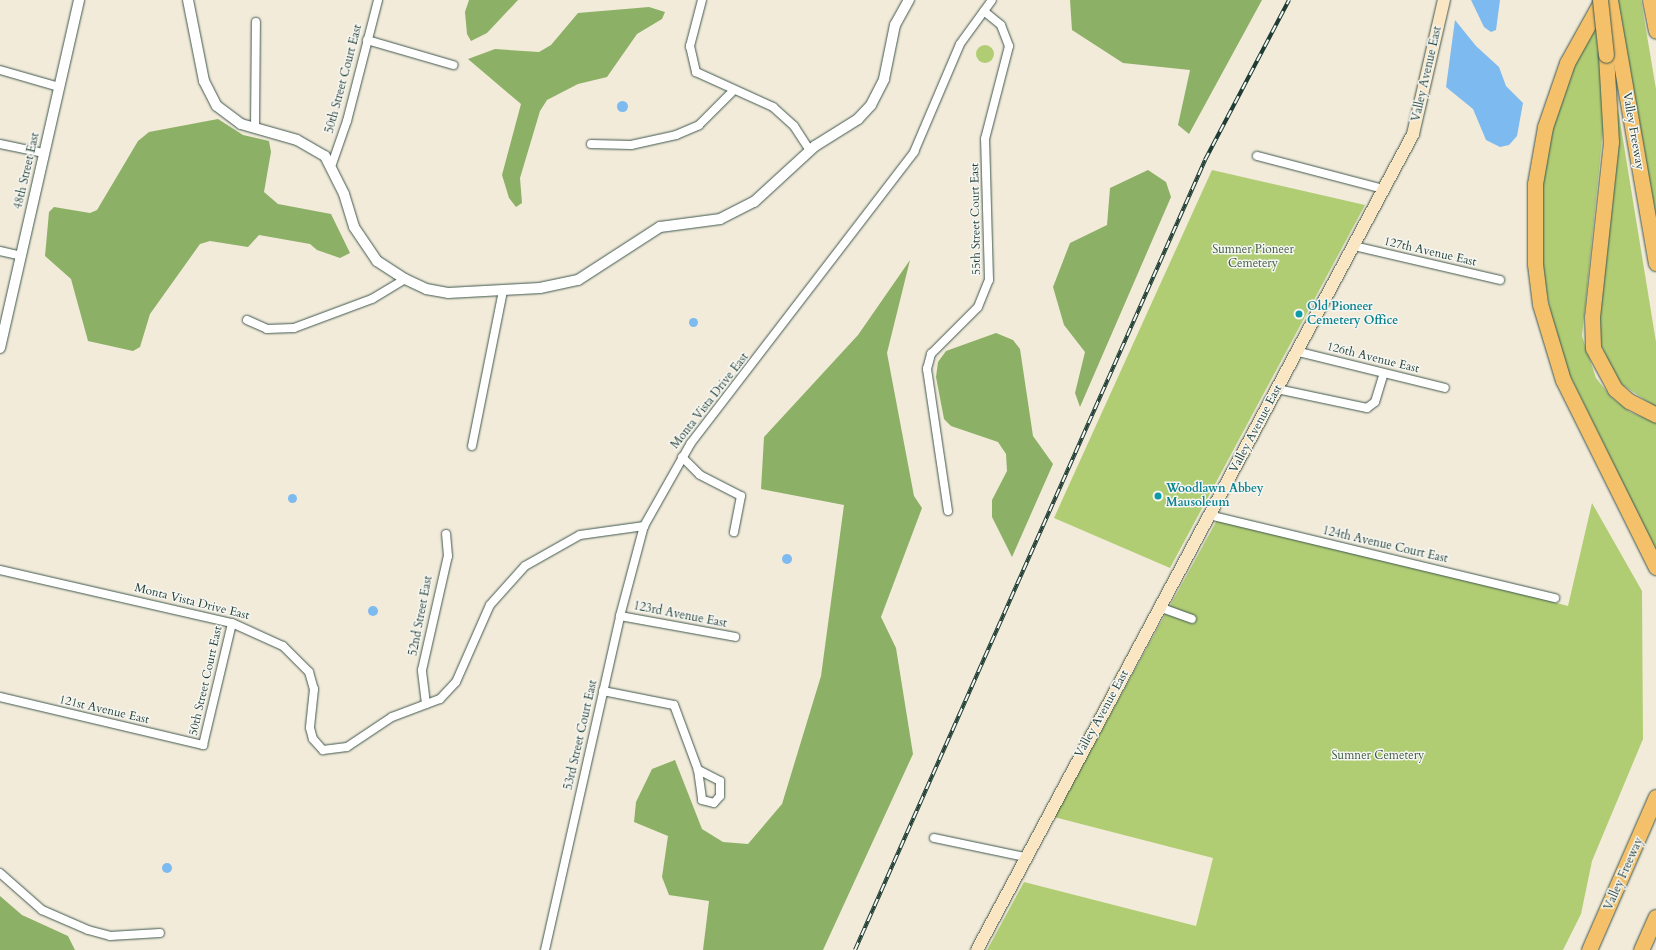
<!DOCTYPE html>
<style>
body{margin:0}
#map{position:relative;width:1656px;height:950px;overflow:hidden;background:#f2ebda;font-family:Cardo,serif}
div>[style]{position:absolute}
.green>*{inset:0;background:#b1cd74}
.round{border-radius:50%}
.forest>*{inset:0;background:#8cb066}
.water>*{inset:0;background:#7cbaef}
.roads{filter:drop-shadow(0 0 1px #3f574d) drop-shadow(0 0 1px #3f574d)}
.minor>*{height:8px;margin:-4px;padding:0 4px;transform-origin:4px;border-radius:4px;background:#fff}
.tertiary>*{height:10px;margin:-5px;padding:0 5px;transform-origin:5px;border-radius:5px;background:#fff}
.secondary>*{height:12px;margin:-6px;padding:0 6px;transform-origin:6px;border-radius:6px;background:#fbe6c3}
.motorway>*{height:15px;margin:-7.5px;padding:0 7.5px;transform-origin:7.5px;border-radius:7.5px;background:#f4c16a}
.rail>*{height:4px;margin-top:-2px;transform-origin:0;background:repeating-linear-gradient(90deg,#f6f6f2 0 8px,#1f3d34 0 16px);box-sizing:border-box;border-block:1px solid #1f3d34}
.bridges{filter:drop-shadow(0 0 1px #3f574d) drop-shadow(0 0 1px #3f574d)}
.motorway-bridge>*{height:15px;margin:-7.5px;padding:0 7.5px;transform-origin:7.5px;border-radius:7.5px;background:#f4c16a}
.dots>*{width:11px;height:11px;translate:-50% -50%;box-sizing:border-box;border:2px solid #f6f6f2;border-radius:50%}
span{translate:-50% -50%;white-space:nowrap;text-align:center;line-height:1.15;-webkit-text-stroke:3px #f6f6f2;paint-order:stroke}
.street-label{font-size:12px;color:#1f3d34}
.park-label{font-size:12px;color:#3c5a41}
.culture-label{font-size:12px;color:#0d838f;font-weight:700}
.left{translate:0 -50%;text-align:left}
</style>
<div id="map">
<div class="green">
<i style="clip-path:polygon(1617px 0,1641px 0,1656px 89px,1656px 228px)"></i>
<i style="clip-path:polygon(1596px 24px,1604px 121px,1582px 336px,1596px 378px,1612px 398px,1630px 412px,1656px 423px,1656px 551px,1559px 353px,1540px 258px,1540px 194px,1551px 130px,1573px 68px)"></i>
<i class="round" style="left:976px;top:45px;width:18px;height:18px"></i>
<i style="clip-path:polygon(1618px 109px,1656px 342px,1656px 407px,1618px 382px,1598px 338px)"></i>
<i style="clip-path:polygon(1212px 170px,1365px 205px,1170px 568px,1054px 518px)"></i>
<i style="clip-path:polygon(1592px 503px,1642px 591px,1643px 739px,1592px 861px,1581px 914px,1563px 950px,987px 950px,1024px 882px,1196px 926px,1213px 858px,1054px 817px,1217px 520px,1414px 565px,1568px 606px)"></i>
</div>
<div class="forest">
<i style="clip-path:polygon(469px 0,518px 0,487px 33px,471px 41px,467px 34px,465px 12px)"></i>
<i style="clip-path:polygon(1070px 0,1262px 0,1189px 134px,1178px 125px,1190px 70px,1123px 63px,1072px 30px)"></i>
<i style="clip-path:polygon(649px 7px,665px 12px,662px 19px,637px 34px,607px 77px,578px 84px,547px 100px,540px 111px,520px 178px,522px 203px,516px 207px,509px 198px,502px 175px,521px 104px,468px 59px,495px 49px,539px 52px,551px 45px,578px 13px)"></i>
<i style="clip-path:polygon(218px 119px,243px 135px,269px 141px,271px 152px,264px 192px,278px 204px,331px 214px,350px 253px,340px 258px,317px 250px,310px 244px,259px 235px,248px 247px,210px 241px,200px 244px,150px 314px,140px 347px,133px 351px,88px 341px,71px 279px,45px 256px,49px 212px,54px 207px,90px 213px,97px 210px,138px 141px,149px 132px)"></i>
<i style="clip-path:polygon(1148px 170px,1166px 182px,1171px 197px,1080px 407px,1075px 393px,1085px 352px,1064px 325px,1053px 287px,1070px 243px,1107px 225px,1110px 188px)"></i>
<i style="clip-path:polygon(910px 260px,887px 353px,914px 496px,922px 508px,881px 617px,896px 648px,913px 754px,823px 950px,703px 950px,709px 901px,669px 895px,662px 877px,668px 836px,634px 822px,636px 802px,652px 769px,675px 760px,702px 829px,723px 842px,748px 844px,782px 804px,821px 676px,844px 505px,761px 489px,764px 437px,858px 335px)"></i>
<i style="clip-path:polygon(996px 333px,1013px 340px,1020px 349px,1033px 436px,1053px 464px,1012px 557px,992px 517px,992px 500px,1007px 471px,1006px 454px,998px 442px,951px 426px,944px 419px,936px 377px,938px 362px,946px 351px)"></i>
<i style="clip-path:polygon(0 896px,22px 915px,68px 936px,75px 950px,0 950px)"></i>
</div>
<div class="water">
<i style="clip-path:polygon(1471px 0,1500px 0,1496px 30px,1491px 32px,1484px 27px)"></i>
<i style="clip-path:polygon(1455px 20px,1476px 46px,1499px 67px,1506px 86px,1523px 103px,1517px 136px,1509px 145px,1500px 147px,1486px 140px,1473px 109px,1446px 87px)"></i>
<i class="round" style="left:616.5px;top:100.5px;width:11px;height:11px"></i>
<i class="round" style="left:688.5px;top:317.5px;width:9px;height:9px"></i>
<i class="round" style="left:287.5px;top:493.5px;width:9px;height:9px"></i>
<i class="round" style="left:782px;top:554px;width:10px;height:10px"></i>
<i class="round" style="left:368px;top:606px;width:10px;height:10px"></i>
<i class="round" style="left:162px;top:863px;width:10px;height:10px"></i>
</div>
<div class="roads">
<div class="minor">
<i style="left:702px;top:0;width:48px;rotate:104.6deg"></i>
<i style="left:690px;top:46px;width:27px;rotate:77deg"></i>
<i style="left:696px;top:72px;width:85px;rotate:24.4deg"></i>
<i style="left:773px;top:107px;width:28px;rotate:42deg"></i>
<i style="left:794px;top:126px;width:30px;rotate:57deg"></i>
<i style="left:367px;top:40px;width:90px;rotate:16.2deg"></i>
<i style="left:0;top:70px;width:61px;rotate:16.1deg"></i>
<i style="left:255px;top:128px;width:106px;rotate:-89.5deg"></i>
<i style="left:0;top:144px;width:45px;rotate:11.6deg"></i>
<i style="left:591px;top:144px;width:40px;rotate:1.4deg"></i>
<i style="left:631px;top:145px;width:46px;rotate:-12.5deg"></i>
<i style="left:676px;top:135px;width:25px;rotate:-23deg"></i>
<i style="left:699px;top:125px;width:49px;rotate:-45deg"></i>
<i style="left:1257px;top:156px;width:131px;rotate:14.6deg"></i>
<i style="left:332px;top:164px;width:46px;rotate:-70.8deg"></i>
<i style="left:347px;top:121px;width:125px;rotate:-75.6deg"></i>
<i style="left:1354px;top:246px;width:150px;rotate:13.1deg"></i>
<i style="left:0;top:251px;width:22px;rotate:13deg"></i>
<i style="left:247px;top:320px;width:22px;rotate:24deg"></i>
<i style="left:267px;top:329px;width:27px;rotate:-2deg"></i>
<i style="left:294px;top:328px;width:83px;rotate:-20.4deg"></i>
<i style="left:372px;top:299px;width:39px;rotate:-31deg"></i>
<i style="left:1299px;top:347px;width:7px;rotate:56deg"></i>
<i style="left:1303px;top:353px;width:146px;rotate:13.8deg"></i>
<i style="left:1277px;top:389px;width:92px;rotate:11.9deg"></i>
<i style="left:1367px;top:408px;width:10px;rotate:-37deg"></i>
<i style="left:1375px;top:402px;width:30px;rotate:-73deg"></i>
<i style="left:472px;top:446px;width:158px;rotate:-78.7deg"></i>
<i style="left:682px;top:457px;width:25px;rotate:45deg"></i>
<i style="left:700px;top:475px;width:46px;rotate:27.1deg"></i>
<i style="left:741px;top:496px;width:37px;rotate:101deg"></i>
<i style="left:948px;top:511px;width:144px;rotate:-98.4deg"></i>
<i style="left:927px;top:369px;width:16px;rotate:-75deg"></i>
<i style="left:931px;top:354px;width:66px;rotate:-45deg"></i>
<i style="left:978px;top:307px;width:29px;rotate:-68deg"></i>
<i style="left:989px;top:280px;width:141px;rotate:-91.6deg"></i>
<i style="left:985px;top:139px;width:96px;rotate:-75.5deg"></i>
<i style="left:1009px;top:46px;width:22px;rotate:-111deg"></i>
<i style="left:1001px;top:25px;width:22px;rotate:-141deg"></i>
<i style="left:1209px;top:515px;width:356px;rotate:13.5deg"></i>
<i style="left:0;top:570px;width:238px;rotate:12.9deg"></i>
<i style="left:232px;top:623px;width:56px;rotate:24.3deg"></i>
<i style="left:283px;top:646px;width:37px;rotate:45deg"></i>
<i style="left:309px;top:672px;width:18px;rotate:74deg"></i>
<i style="left:314px;top:689px;width:39px;rotate:96deg"></i>
<i style="left:310px;top:728px;width:11px;rotate:75deg"></i>
<i style="left:313px;top:739px;width:15px;rotate:48deg"></i>
<i style="left:323px;top:750px;width:24px;rotate:-7deg"></i>
<i style="left:347px;top:747px;width:54px;rotate:-33.7deg"></i>
<i style="left:392px;top:717px;width:51px;rotate:-20.6deg"></i>
<i style="left:440px;top:699px;width:23px;rotate:-47deg"></i>
<i style="left:456px;top:682px;width:84px;rotate:-66.2deg"></i>
<i style="left:490px;top:605px;width:52px;rotate:-48.1deg"></i>
<i style="left:525px;top:566px;width:63px;rotate:-29.4deg"></i>
<i style="left:580px;top:535px;width:65px;rotate:-8deg"></i>
<i style="left:644px;top:526px;width:95px;rotate:-60.5deg"></i>
<i style="left:691px;top:443px;width:367px;rotate:-52.5deg"></i>
<i style="left:914px;top:152px;width:117px;rotate:-66.9deg"></i>
<i style="left:960px;top:44px;width:54px;rotate:-54deg"></i>
<i style="left:1159px;top:607px;width:35px;rotate:20deg"></i>
<i style="left:620px;top:616px;width:117px;rotate:10.3deg"></i>
<i style="left:603px;top:691px;width:72px;rotate:11.2deg"></i>
<i style="left:674px;top:705px;width:69px;rotate:69.7deg"></i>
<i style="left:698px;top:770px;width:30px;rotate:82deg"></i>
<i style="left:702px;top:800px;width:12px;rotate:14deg"></i>
<i style="left:714px;top:803px;width:9px;rotate:-49deg"></i>
<i style="left:720px;top:796px;width:15px;rotate:-90deg"></i>
<i style="left:720px;top:781px;width:25px;rotate:-153deg"></i>
<i style="left:0;top:697px;width:209px;rotate:13.3deg"></i>
<i style="left:203px;top:745px;width:125px;rotate:-76.6deg"></i>
<i style="left:426px;top:704px;width:34px;rotate:-97deg"></i>
<i style="left:422px;top:670px;width:117px;rotate:-77.2deg"></i>
<i style="left:448px;top:556px;width:22px;rotate:-95deg"></i>
<i style="left:934px;top:838px;width:93px;rotate:11.8deg"></i>
<i style="left:0;top:873px;width:56px;rotate:41.4deg"></i>
<i style="left:42px;top:910px;width:50px;rotate:23.5deg"></i>
<i style="left:88px;top:930px;width:23px;rotate:15deg"></i>
<i style="left:110px;top:936px;width:50px;rotate:-3.4deg"></i>
<i style="left:545px;top:950px;width:342px;rotate:-77.3deg"></i>
<i style="left:620px;top:616px;width:93px;rotate:-75.1deg"></i>
</div>
<div class="tertiary">
<i style="left:188px;top:0;width:83px;rotate:78.8deg"></i>
<i style="left:204px;top:81px;width:28px;rotate:63deg"></i>
<i style="left:217px;top:106px;width:30px;rotate:37deg"></i>
<i style="left:241px;top:124px;width:58px;rotate:15.9deg"></i>
<i style="left:297px;top:140px;width:32px;rotate:30deg"></i>
<i style="left:325px;top:156px;width:42px;rotate:63.4deg"></i>
<i style="left:344px;top:194px;width:34px;rotate:73deg"></i>
<i style="left:354px;top:227px;width:41px;rotate:55.9deg"></i>
<i style="left:377px;top:261px;width:33px;rotate:33deg"></i>
<i style="left:405px;top:279px;width:23px;rotate:25deg"></i>
<i style="left:426px;top:289px;width:22px;rotate:10deg"></i>
<i style="left:448px;top:293px;width:92px;rotate:-3.1deg"></i>
<i style="left:540px;top:288px;width:39px;rotate:-12deg"></i>
<i style="left:578px;top:280px;width:98px;rotate:-32.9deg"></i>
<i style="left:660px;top:227px;width:61px;rotate:-7.6deg"></i>
<i style="left:720px;top:219px;width:38px;rotate:-27deg"></i>
<i style="left:754px;top:202px;width:83px;rotate:-42.6deg"></i>
<i style="left:815px;top:146px;width:51px;rotate:-32.1deg"></i>
<i style="left:858px;top:119px;width:19px;rotate:-47deg"></i>
<i style="left:871px;top:105px;width:29px;rotate:-63deg"></i>
<i style="left:884px;top:79px;width:55px;rotate:-78.5deg"></i>
<i style="left:895px;top:25px;width:29px;rotate:-61deg"></i>
<i style="left:0;top:348px;width:357px;rotate:-77.2deg"></i>
</div>
<div class="secondary">
<i style="left:977px;top:950px;width:925px;rotate:-61.88deg"></i>
<i style="left:1413px;top:134px;width:138px;rotate:-77deg"></i>
</div>
<div class="motorway">
<i style="left:1602px;top:0;width:72px;rotate:119.1deg"></i>
<i style="left:1567px;top:63px;width:68px;rotate:109deg"></i>
<i style="left:1545px;top:127px;width:58px;rotate:100deg"></i>
<i style="left:1535px;top:184px;width:80px;rotate:90deg"></i>
<i style="left:1535px;top:264px;width:40px;rotate:82.9deg"></i>
<i style="left:1540px;top:304px;width:79px;rotate:73.2deg"></i>
<i style="left:1563px;top:380px;width:209px;rotate:63.6deg"></i>
<i style="left:1610px;top:0;width:267px;rotate:80.1deg"></i>
<i style="left:1650px;top:0;width:31px;rotate:79deg"></i>
<i style="left:1606px;top:55px;width:87px;rotate:86.7deg"></i>
<i style="left:1611px;top:142px;width:176px;rotate:96.2deg"></i>
<i style="left:1592px;top:317px;width:31px;rotate:88deg"></i>
<i style="left:1593px;top:348px;width:47px;rotate:61.8deg"></i>
<i style="left:1615px;top:389px;width:18px;rotate:41deg"></i>
<i style="left:1629px;top:401px;width:30px;rotate:27deg"></i>
<i style="left:1589px;top:950px;width:167px;rotate:-66.4deg"></i>
<i style="left:1641px;top:950px;width:36px;rotate:-66deg"></i>
</div>
</div>
<div class="rail">
<i style="left:855px;top:950px;width:864px;rotate:-66.1deg"></i>
<i style="left:1205px;top:160px;width:181px;rotate:-62.3deg"></i>
</div>
<div class="bridges">
<div class="motorway-bridge">
<i style="left:1600px;top:0;width:55px;rotate:83.8deg"></i>
</div>
</div>
<div class="dots">
<i style="left:1299px;top:314px;background:#0f9aa8"></i>
<i style="left:1158px;top:496px;background:#0f9aa8"></i>
</div>
<div class="street-label">
<span style="left:1427px;top:74px;rotate:-77deg">Valley Avenue East</span>
<span style="left:344px;top:79px;rotate:-75deg">50th Street Court East</span>
<span style="left:1633px;top:131px;rotate:80deg">Valley Freeway</span>
<span style="left:27px;top:171px;rotate:-77deg">48th Street East</span>
<span style="left:976px;top:219px;rotate:-91deg">55th Street Court East</span>
<span style="left:1430px;top:252px;rotate:13deg">127th Avenue East</span>
<span style="left:1373px;top:358px;rotate:14deg">126th Avenue East</span>
<span style="left:710px;top:401px;rotate:-52deg">Monta Vista Drive East</span>
<span style="left:1256px;top:429px;rotate:-62deg">Valley Avenue East</span>
<span style="left:1385px;top:545px;rotate:13deg">124th Avenue Court East</span>
<span style="left:192px;top:602px;rotate:14deg">Monta Vista Drive East</span>
<span style="left:680px;top:615px;rotate:11deg">123rd Avenue East</span>
<span style="left:421px;top:616px;rotate:-79deg">52nd Street East</span>
<span style="left:206px;top:681px;rotate:-77deg">50th Street Court East</span>
<span style="left:104px;top:710px;rotate:13deg">121st Avenue East</span>
<span style="left:1102px;top:714px;rotate:-61deg">Valley Avenue East</span>
<span style="left:581px;top:735px;rotate:-77deg">53rd Street Court East</span>
<span style="left:1624px;top:874px;rotate:-66deg">Valley Freeway</span>
</div>
<div class="park-label">
<span style="left:1253px;top:257px">Sumner Pioneer<br>Cemetery</span>
<span style="left:1378px;top:756px">Sumner Cemetery</span>
</div>
<div class="culture-label">
<span class="left" style="left:1307px;top:314px">Old Pioneer<br>Cemetery Office</span>
<span class="left" style="left:1166px;top:496px">Woodlawn Abbey<br>Mausoleum</span>
</div>
</div>
